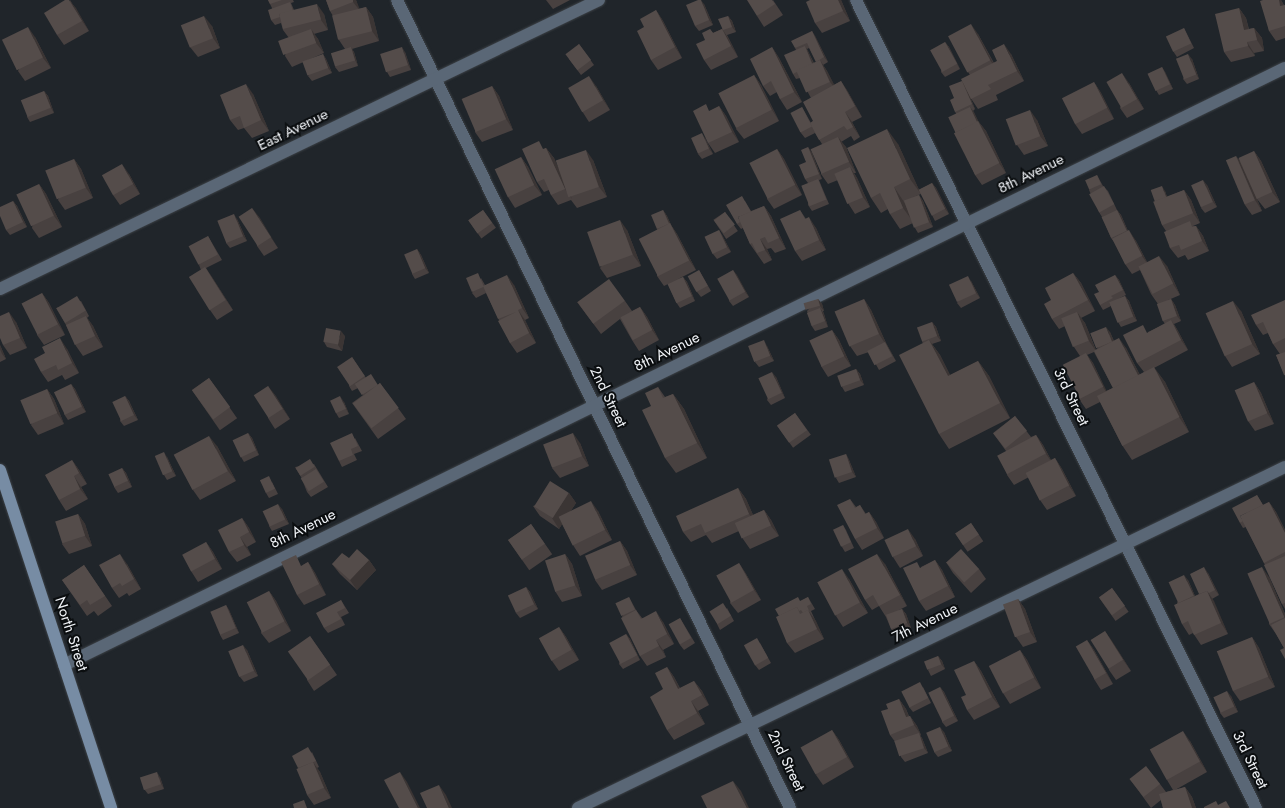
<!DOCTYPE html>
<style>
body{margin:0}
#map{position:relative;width:1285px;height:808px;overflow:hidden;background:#20252a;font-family:Jost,sans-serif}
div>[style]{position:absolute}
.roads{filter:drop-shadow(0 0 1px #3d4247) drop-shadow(0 0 1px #3d4247)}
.street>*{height:12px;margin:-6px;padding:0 6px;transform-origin:6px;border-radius:6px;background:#5a6776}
.secondary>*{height:12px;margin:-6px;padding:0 6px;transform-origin:6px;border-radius:6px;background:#778ca4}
.wall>*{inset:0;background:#484140;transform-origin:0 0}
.shaded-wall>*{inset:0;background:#3b3534}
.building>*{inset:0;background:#544c4a;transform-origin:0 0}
span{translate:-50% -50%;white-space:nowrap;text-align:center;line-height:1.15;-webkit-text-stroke:4px #0b0e10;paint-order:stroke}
.street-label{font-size:15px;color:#f0f3f7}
</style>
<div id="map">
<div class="roads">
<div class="street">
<i style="left:397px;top:0;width:899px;rotate:64.06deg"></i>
<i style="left:856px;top:0;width:902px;rotate:63.66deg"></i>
<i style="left:0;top:289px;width:665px;rotate:-25.76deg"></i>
<i style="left:64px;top:665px;width:1359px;rotate:-26.06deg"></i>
<i style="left:578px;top:808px;width:785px;rotate:-25.75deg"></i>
</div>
<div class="secondary">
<i style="left:0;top:470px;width:356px;rotate:71.8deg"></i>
</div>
</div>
<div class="wall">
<i style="clip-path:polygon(70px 0,89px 31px,64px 45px,57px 35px)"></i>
<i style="clip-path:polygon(268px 0,293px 0,294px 2px,291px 3px,294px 10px,324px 14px,328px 30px,314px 34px,318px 39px,324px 53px,292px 67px,285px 56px,289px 38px,283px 30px,281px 23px,275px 25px,271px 20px,272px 8px)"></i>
<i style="clip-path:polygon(326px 0,356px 0,359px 9px,366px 7px,373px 17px,379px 41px,352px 49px,354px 52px,358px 66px,339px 72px,335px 67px,345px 49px,339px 40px,333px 16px,330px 11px)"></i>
<i style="clip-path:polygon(546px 0,570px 0,553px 9px)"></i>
<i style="clip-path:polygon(773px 0,783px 15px,764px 27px,757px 16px)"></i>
<i style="clip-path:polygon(810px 0,841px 0,850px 21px,822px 33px,815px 23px)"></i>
<i style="clip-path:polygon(1263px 0,1281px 0,1284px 5px,1285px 5px,1285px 38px,1276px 41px,1269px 31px)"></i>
<i style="clip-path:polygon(704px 4px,713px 25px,699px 31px,695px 26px)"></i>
<i style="clip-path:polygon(1239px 8px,1246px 18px,1249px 29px,1254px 28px,1262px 38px,1264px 51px,1254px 53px,1255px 56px,1231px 62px,1224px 52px)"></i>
<i style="clip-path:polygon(656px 10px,663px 21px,682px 58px,658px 70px,651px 60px,644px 27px)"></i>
<i style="clip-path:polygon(728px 16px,732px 21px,736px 32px,727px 35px,738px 57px,711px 70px,704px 60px,710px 29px,713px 33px,722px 29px)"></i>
<i style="clip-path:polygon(212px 26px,220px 48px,198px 57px,190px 47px)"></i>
<i style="clip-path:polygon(1184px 28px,1194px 48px,1177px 57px,1173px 51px)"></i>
<i style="clip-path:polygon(evenodd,812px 31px,815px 36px,828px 62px,823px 65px,827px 71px,834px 85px,841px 81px,848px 92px,862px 117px,852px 122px,860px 137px,854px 141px,851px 136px,841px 142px,846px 147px,856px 173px,854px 173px,857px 178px,870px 207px,855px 214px,848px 203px,838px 180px,828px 184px,821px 174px,822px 144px,815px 133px,805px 138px,801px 133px,802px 107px,811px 123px,813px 121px,811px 98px,800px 78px,796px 79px,793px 74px,796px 50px,795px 48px,812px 31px,809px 48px,816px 62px,814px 63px,807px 49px,809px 48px)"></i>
<i style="clip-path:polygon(978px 34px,994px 63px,1011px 54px,1024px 81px,996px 95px,998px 100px,978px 109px,970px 97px,975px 109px,973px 111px,978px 121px,986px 131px,1006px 173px,982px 185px,975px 175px,955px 132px,956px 113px,955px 112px,962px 81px,970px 75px,968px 72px)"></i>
<i style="clip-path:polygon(35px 37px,51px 68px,25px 81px,18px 71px)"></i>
<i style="clip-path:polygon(945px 42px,949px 47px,960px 69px,945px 77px,941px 72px)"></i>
<i style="clip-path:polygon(579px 44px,594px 65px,581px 75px,569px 59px)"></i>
<i style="clip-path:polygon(772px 47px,779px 58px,802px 102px,787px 110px,780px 99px,777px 92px,770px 96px,763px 86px)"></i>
<i style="clip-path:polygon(405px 52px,411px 70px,390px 77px,387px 72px)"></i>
<i style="clip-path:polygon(323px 54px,326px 59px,332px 73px,312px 81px,308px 76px)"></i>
<i style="clip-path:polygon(1192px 59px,1199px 79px,1187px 84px,1183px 79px)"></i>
<i style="clip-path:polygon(1162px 67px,1165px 72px,1173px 89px,1159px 95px,1156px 90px)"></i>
<i style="clip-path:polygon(754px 75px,761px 85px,779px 121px,744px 139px,736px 129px)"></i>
<i style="clip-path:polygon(1094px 82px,1101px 93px,1114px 119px,1082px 134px,1075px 124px)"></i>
<i style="clip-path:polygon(1129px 83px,1144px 109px,1127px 118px,1120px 108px)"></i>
<i style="clip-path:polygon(492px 86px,499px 96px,513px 130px,482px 142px,475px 132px)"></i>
<i style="clip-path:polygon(596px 86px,610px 110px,589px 122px,582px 111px)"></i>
<i style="clip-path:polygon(44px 91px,48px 96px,54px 113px,30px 122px,27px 117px)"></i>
<i style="clip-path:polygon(253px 94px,269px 131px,252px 138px,244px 128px,238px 130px,230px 120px)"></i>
<i style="clip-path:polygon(719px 106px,726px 116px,739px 142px,715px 153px,708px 143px)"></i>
<i style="clip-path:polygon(1037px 120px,1048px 146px,1024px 155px,1017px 145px)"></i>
<i style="clip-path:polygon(705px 138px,713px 154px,702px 159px,698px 154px)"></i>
<i style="clip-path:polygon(898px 144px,919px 190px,932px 183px,936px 188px,949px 214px,935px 221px,932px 215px,921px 194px,911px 198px,919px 195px,923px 201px,933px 227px,918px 233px,915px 228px,913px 223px,900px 229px,890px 214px,888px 209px,881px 213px,871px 198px)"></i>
<i style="clip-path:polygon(808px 147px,812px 153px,822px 179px,819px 180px,821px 185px,829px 204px,812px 211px,808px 205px,808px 183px,805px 179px)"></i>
<i style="clip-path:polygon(545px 148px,546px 148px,554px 158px,559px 170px,593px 160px,607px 197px,577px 208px,571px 200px,558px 205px,551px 195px,549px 190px,544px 192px,537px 182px)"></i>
<i style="clip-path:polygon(777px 149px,784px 159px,802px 195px,774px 209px,767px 199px)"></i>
<i style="clip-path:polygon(1254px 151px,1261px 161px,1280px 202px,1265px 209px,1257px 199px,1251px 185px,1262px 211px,1252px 215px,1245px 205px,1236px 156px,1242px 164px)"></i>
<i style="clip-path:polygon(521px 157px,528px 167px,542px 195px,515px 208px,508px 197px)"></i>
<i style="clip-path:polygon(74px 159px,81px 169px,93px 198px,65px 210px,58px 200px)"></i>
<i style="clip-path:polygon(129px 174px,140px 194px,120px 205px,113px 195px)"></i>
<i style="clip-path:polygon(evenodd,1097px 175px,1103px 186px,1108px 191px,1117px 210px,1121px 215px,1128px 231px,1136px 241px,1147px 262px,1167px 266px,1180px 295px,1166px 301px,1171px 299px,1175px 305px,1181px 321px,1174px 324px,1178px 331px,1188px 350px,1154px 368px,1165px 382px,1189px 432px,1132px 460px,1122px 445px,1100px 402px,1086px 409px,1079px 399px,1080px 356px,1074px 347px,1065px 326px,1059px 329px,1052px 319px,1051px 300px,1073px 273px,1081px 283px,1095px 311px,1081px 318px,1085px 323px,1096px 350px,1110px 332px,1114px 341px,1126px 348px,1140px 375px,1144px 372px,1137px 363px,1148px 332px,1165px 324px,1163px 321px,1158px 304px,1151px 294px,1140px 270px,1132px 274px,1125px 264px,1115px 243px,1111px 238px,1102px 217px,1099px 212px,1089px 190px,1097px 175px,1094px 352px,1113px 388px,1106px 391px,1093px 363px,1087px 355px,1094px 352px)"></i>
<i style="clip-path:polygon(39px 184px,46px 194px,62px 227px,39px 238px,32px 228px)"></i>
<i style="clip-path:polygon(1207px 185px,1217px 207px,1205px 213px,1201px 208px)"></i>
<i style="clip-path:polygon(1184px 190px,1191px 200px,1200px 223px,1193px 226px,1196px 226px,1203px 236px,1209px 251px,1188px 260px,1185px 255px,1178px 258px,1170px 248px,1166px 231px,1162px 225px,1155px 201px,1165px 191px,1167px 197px)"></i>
<i style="clip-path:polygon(13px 201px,17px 206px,27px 227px,10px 235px,6px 230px)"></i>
<i style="clip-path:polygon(745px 201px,751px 211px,764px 206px,771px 216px,786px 249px,775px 253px,771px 248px,767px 249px,772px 260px,764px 264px,750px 244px,743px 228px,741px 229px,737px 224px)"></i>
<i style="clip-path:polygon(252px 208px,278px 248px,264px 256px,257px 246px)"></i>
<i style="left:483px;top:210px;width:22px;height:18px;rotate:54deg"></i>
<i style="clip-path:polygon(663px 210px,667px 216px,671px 225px,677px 234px,696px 270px,678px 279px,683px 277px,687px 282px,695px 301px,680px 308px,676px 302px,668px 284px,664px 286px,657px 276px,657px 230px)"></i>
<i style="clip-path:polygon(800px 210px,806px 219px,816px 228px,826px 250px,802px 261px,795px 251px)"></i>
<i style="left:725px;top:212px;width:23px;height:14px;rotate:56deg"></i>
<i style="clip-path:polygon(237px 219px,247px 241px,230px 248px,226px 243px)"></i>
<i style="clip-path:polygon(627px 230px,641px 266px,607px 278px,600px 268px)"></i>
<i style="clip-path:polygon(719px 230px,722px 235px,731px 252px,717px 259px,713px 254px)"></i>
<i style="clip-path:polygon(208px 236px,222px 260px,206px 268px,233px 310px,217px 320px,210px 310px,201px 270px,199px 265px)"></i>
<i style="clip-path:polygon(417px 249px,421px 255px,429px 273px,415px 279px,412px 274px)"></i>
<i style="clip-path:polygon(699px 270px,711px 291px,701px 297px,697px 292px)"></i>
<i style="clip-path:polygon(733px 270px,749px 297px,733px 306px,729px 301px)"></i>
<i style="clip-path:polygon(1115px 275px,1119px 280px,1126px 295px,1118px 299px,1125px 296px,1129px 301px,1137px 321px,1121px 327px,1118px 322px,1111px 306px,1103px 310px,1100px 305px,1099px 292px)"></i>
<i style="clip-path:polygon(481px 278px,485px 285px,514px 285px,529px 318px,525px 320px,536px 343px,517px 353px,510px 343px,486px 293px,476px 298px,472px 293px)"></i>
<i style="clip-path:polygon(971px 281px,980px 298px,961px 308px,957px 303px)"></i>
<i style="clip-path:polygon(42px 293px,49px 303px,65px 335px,44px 345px,37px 335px)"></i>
<i style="clip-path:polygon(818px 299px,822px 304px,824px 311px,823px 311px,824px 314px,828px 327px,815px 331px,811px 325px,807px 311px)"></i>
<i style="clip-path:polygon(864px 299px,871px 310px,886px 343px,896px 361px,879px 370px,869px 352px,857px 356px,850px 346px)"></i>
<i style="clip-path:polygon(1285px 300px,1285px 376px,1276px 355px,1280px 354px,1273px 344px,1268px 333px,1263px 335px,1256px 325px)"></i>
<i style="clip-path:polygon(81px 301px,89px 316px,87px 318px,93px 326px,103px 347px,83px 356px,76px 346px,66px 325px,56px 308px)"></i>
<i style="clip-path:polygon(625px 301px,632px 311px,640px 307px,647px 317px,659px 340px,639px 351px,632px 340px,620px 319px,601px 334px,577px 302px)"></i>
<i style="clip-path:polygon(1241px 311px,1260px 354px,1232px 367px,1225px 356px)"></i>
<i style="clip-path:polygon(16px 322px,27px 348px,10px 355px,3px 345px)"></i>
<i style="clip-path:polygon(932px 322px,936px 327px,941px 341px,932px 344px,940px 355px,950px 375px,978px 361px,989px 376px,1010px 418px,949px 449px,939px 434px,923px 343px,922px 342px)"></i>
<i style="clip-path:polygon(832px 330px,839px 340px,851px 366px,828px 377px,821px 366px)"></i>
<i style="clip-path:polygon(345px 336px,342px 351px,327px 347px,324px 342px)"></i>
<i style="clip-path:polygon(0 345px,6px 359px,0 362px)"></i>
<i style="clip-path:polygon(767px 346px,774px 361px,759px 367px,755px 362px)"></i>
<i style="clip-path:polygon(67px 349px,79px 373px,65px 380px,62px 375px,48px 382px,41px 372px)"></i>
<i style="clip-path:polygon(352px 357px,366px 378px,378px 385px,380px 383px,406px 419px,378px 439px,352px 403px,363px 395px,358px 388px,352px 391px,349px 386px)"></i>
<i style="clip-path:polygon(856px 369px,860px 374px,864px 385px,845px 392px,842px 387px)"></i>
<i style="clip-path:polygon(776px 377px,785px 398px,771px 405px,767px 400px)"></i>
<i style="left:209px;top:378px;width:49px;height:21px;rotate:55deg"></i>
<i style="clip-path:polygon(1254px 382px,1261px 393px,1274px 424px,1255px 431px,1248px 421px)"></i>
<i style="clip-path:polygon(71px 384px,75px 389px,86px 412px,68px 420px,64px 414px)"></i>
<i style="clip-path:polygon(268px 386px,290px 419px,275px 429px,268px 418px)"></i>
<i style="clip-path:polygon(658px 387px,665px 397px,673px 394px,684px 409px,707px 458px,676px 473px,665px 458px,651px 406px)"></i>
<i style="clip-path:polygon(47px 389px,54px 399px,64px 424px,38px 435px,31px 425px)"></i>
<i style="clip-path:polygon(125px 396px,129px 401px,138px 420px,124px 426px,120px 421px)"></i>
<i style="clip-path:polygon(344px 402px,349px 414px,339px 418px,336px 413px)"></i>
<i style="left:795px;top:413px;width:27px;height:22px;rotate:54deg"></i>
<i style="clip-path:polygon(1015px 416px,1031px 437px,1036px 435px,1043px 445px,1051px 460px,1055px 458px,1062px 469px,1076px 496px,1047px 510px,1040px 500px,1029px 477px,1014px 485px,1007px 475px,1006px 451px,993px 433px)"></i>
<i style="clip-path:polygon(248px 433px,252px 438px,259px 455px,244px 462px,241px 457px)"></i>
<i style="clip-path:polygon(355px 438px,362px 451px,354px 454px,357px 460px,342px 467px,339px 461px)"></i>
<i style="clip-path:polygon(580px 443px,589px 466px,560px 478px,552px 468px)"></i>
<i style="clip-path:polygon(217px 446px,236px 481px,200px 500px,193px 490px)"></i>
<i style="clip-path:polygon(846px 454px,849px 460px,856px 477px,839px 483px,836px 478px)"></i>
<i style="clip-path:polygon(167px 457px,176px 476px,167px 480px,164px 475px)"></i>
<i style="clip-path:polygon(72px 460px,79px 470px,87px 484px,81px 487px,88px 499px,66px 511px,59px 500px)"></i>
<i style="clip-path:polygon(314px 464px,328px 487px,311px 497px,307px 492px,301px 477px,295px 467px)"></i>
<i style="clip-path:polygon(122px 468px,126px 473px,132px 487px,118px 493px,114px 487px)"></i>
<i style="clip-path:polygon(272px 482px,278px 494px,269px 498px,266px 493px)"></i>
<i style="clip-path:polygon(738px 488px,746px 499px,753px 515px,764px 510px,771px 520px,779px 536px,750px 549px,743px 539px,739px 531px,712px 543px,706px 535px,691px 542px,683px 532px)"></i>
<i style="clip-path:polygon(569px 493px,576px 503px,570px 512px,598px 511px,612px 540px,580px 556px,573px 545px,562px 524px,559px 529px,540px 516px,533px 506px)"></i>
<i style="clip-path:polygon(1257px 495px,1263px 505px,1269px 502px,1276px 512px,1285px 530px,1285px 609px,1282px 604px,1265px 565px,1246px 527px,1243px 528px,1240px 523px)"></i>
<i style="clip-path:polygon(850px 499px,856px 507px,860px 505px,866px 514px,869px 512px,876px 522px,884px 538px,862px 550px,855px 539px)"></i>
<i style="clip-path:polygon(282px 509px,289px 524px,272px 531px,269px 526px)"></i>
<i style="clip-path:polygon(78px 514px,85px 524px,92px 546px,69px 554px,62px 544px)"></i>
<i style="clip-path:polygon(242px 518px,249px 528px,256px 542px,247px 547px,251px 555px,237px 562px,229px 552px)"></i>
<i style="left:971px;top:523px;width:22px;height:19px;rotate:56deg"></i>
<i style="left:531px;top:524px;width:37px;height:28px;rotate:55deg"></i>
<i style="clip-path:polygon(843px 525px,846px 530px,854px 548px,845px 552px,842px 547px)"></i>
<i style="clip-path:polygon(915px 539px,923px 556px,900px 568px,893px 557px)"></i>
<i style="clip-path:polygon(620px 541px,627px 551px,637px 575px,602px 590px,595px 580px)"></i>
<i style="clip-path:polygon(206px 542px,213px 552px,222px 569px,198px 582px,191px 571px)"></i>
<i style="clip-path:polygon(565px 554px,572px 564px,582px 596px,562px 602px,555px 591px)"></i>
<i style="clip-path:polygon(349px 558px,369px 560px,376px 570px,357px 590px,340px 574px,332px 564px)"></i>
<i style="clip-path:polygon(935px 560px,942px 570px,955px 597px,926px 611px,919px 601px,921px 567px)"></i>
<i style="clip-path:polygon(308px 562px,315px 573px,326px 595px,304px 605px,297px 595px,303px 565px)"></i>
<i style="clip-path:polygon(946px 562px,979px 569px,986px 579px,971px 593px,953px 573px)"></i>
<i style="clip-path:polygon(739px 563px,746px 574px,761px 600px,738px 613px,730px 603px)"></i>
<i style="clip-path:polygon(127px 564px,141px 589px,129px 596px,127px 593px,119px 598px,112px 588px)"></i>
<i style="clip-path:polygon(885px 564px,907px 606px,899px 610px,902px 609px,906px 614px,911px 628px,895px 634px,891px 629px,886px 617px,879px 606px,872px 610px,865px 600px)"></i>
<i style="clip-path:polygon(84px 565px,112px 606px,98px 616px,94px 611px,87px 616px,62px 580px)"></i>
<i style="clip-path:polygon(1208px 573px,1219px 595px,1212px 599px,1228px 634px,1201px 645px,1193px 633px,1189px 635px,1182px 624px,1177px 603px,1188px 580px,1195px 596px,1199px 594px)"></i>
<i style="clip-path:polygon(1269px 577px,1285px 614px,1285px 659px,1284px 648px,1276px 634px,1269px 624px)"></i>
<i style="clip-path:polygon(849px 579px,868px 613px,843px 627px,836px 616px)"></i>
<i style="clip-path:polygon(526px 587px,530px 592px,538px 609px,520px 618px,516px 613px)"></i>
<i style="left:1112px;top:588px;width:29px;height:16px;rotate:55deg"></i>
<i style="clip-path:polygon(269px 591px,276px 601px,291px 631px,269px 643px,261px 633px)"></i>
<i style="clip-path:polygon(629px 597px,636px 610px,642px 618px,663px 622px,674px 644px,663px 650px,666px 657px,647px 666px,640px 656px,622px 617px)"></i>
<i style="clip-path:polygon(808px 597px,815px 609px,811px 611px,824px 639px,795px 653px,787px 643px,779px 616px,801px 601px)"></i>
<i style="clip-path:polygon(1018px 599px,1025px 609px,1037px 642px,1023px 647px,1016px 637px)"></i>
<i style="clip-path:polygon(341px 600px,349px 613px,341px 617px,345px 625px,328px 633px,324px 628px)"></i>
<i style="clip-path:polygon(226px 605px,229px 610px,239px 633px,223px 640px,220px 635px)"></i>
<i style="clip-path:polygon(727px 608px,734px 621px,720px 630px,717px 624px)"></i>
<i style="clip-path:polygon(680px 618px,695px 643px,684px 650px,680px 645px)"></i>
<i style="clip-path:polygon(559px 627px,566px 637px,579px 660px,559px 671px,552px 661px)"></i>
<i style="clip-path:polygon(1105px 631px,1131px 671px,1116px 680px,1109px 670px)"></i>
<i style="clip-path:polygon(626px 634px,630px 639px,640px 660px,623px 669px,619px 664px)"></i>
<i style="clip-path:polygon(310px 636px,337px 675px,314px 691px,307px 680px)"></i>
<i style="clip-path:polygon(1252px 637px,1259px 648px,1275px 687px,1240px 701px,1233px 691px)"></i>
<i style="clip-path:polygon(1087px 640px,1094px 650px,1113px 684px,1101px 690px,1094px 679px)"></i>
<i style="clip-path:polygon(760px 643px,771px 663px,759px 670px,755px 665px)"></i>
<i style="clip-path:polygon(247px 650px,258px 676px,244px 682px,240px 677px)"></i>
<i style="clip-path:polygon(1020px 650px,1027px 660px,1041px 688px,1010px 704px,1003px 693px)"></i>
<i style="clip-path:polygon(938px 656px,942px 661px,945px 669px,931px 676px,928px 670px)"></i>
<i style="clip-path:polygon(974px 661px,981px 671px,1000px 707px,974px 720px,967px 710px)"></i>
<i style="clip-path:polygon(667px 667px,674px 677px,680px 688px,694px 681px,702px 691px,709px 705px,698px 711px,705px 724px,674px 740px,667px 730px,663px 689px)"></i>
<i style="clip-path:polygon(923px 687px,931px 703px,913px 712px,909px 707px)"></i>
<i style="clip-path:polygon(940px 687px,944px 692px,958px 721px,946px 727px,942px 722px)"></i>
<i style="clip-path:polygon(1231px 696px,1238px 712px,1224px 718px,1220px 713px)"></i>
<i style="clip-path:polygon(899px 699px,906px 709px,909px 716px,910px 716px,917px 726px,921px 735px,920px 736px,922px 738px,928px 753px,905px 762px,901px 757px,896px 743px,890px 735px,888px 709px)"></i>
<i style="clip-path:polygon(832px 730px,839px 740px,854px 767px,823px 785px,816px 775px)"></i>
<i style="clip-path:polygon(944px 732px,952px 751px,938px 757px,934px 752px)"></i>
<i style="clip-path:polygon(1190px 741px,1207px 772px,1175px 790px,1185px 787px,1192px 797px,1196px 808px,1163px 808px,1161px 800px,1151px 808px,1130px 779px,1160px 784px,1166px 792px,1173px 790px,1167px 780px)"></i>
<i style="clip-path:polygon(312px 752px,319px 767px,317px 768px,320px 772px,331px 798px,314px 805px,307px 795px,298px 768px)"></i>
<i style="clip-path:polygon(160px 777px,164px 789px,148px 794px,144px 789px)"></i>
</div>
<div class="shaded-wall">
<i style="clip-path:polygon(69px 0,76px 8px,89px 31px,82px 21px)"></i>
<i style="clip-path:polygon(353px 0,356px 0,361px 12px,353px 2px)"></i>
<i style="clip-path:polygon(701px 0,704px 4px,713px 25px,709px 20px)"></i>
<i style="clip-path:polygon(838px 0,841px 0,850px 21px,843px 11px)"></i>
<i style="clip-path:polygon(1279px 0,1281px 0,1284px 6px,1280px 6px)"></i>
<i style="clip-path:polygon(317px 4px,324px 14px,328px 30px,321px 20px)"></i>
<i style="clip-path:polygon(366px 7px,373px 17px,379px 41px,372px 31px)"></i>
<i style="clip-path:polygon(1239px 8px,1246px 18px,1251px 40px,1244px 30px)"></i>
<i style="clip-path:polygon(656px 10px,663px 21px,682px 58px,675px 47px)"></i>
<i style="clip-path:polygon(204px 16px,212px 26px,220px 48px,213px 38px)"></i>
<i style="clip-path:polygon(728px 16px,732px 21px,736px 32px,732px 27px)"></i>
<i style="clip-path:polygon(971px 24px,978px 34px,997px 70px,990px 60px)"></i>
<i style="clip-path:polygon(28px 27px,35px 37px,51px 68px,43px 58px)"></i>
<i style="clip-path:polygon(1254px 28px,1262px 38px,1264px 51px,1257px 40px)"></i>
<i style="clip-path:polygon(311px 29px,318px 39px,324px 53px,316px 43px)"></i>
<i style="clip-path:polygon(722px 29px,729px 39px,738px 57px,731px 46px)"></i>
<i style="clip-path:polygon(812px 31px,815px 36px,828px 62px,824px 57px)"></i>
<i style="clip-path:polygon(945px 42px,949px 47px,960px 69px,957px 64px)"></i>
<i style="clip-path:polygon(1247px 42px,1254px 53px,1255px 56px,1248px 46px)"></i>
<i style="clip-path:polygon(1004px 44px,1011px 54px,1024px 81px,1017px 71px)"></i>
<i style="clip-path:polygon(805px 46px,808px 51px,817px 71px,813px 65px)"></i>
<i style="clip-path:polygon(351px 47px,354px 52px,358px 66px,355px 60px)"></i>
<i style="clip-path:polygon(402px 47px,405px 52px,411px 70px,408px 65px)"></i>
<i style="clip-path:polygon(772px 47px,779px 58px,802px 102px,794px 92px)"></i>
<i style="clip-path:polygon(323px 54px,326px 59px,332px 73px,328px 68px)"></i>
<i style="clip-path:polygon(1188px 54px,1192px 59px,1199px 79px,1196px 74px)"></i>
<i style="clip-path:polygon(820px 60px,827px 71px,838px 92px,830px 82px)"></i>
<i style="clip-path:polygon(1162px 67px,1165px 72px,1173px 89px,1170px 84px)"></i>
<i style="clip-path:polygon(1122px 73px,1129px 83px,1144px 109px,1137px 99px)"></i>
<i style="clip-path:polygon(754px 75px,761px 85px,779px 121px,772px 110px)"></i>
<i style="clip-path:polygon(589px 76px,596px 86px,610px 110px,603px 100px)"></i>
<i style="clip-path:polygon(841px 81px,848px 92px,862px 117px,855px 106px)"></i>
<i style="clip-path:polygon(962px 81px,966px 86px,975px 109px,972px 104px)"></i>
<i style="clip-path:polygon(1094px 82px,1101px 93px,1114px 119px,1107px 108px)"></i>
<i style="clip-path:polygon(246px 84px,253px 94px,269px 131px,261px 120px)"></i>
<i style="clip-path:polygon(492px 86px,499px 96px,513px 130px,506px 119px)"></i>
<i style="clip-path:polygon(44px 91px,48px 96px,54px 113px,51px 108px)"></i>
<i style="clip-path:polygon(719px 106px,726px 116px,739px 142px,732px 132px)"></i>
<i style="clip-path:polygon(970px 107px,974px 112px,982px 129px,978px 124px)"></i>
<i style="clip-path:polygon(1030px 110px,1037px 120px,1048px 146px,1040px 136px)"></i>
<i style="clip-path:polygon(845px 112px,852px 122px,860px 137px,853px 127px)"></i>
<i style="clip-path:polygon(978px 121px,986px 131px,1006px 173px,999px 163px)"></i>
<i style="clip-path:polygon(887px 129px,898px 144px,921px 194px,910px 179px)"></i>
<i style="clip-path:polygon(702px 133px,705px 138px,713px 154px,709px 149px)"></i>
<i style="clip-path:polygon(838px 137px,846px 147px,856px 173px,849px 162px)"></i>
<i style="clip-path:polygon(808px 147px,812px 153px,822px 179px,819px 174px)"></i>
<i style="clip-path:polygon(546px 148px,554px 158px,572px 199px,565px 189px)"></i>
<i style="clip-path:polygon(777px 149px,784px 159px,802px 195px,795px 185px)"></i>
<i style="clip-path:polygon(586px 150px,593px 160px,607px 197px,599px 187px)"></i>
<i style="clip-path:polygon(1254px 151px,1261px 161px,1280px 202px,1272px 192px)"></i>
<i style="clip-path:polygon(1236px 156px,1243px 166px,1262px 211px,1255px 200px)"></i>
<i style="clip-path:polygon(521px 157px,528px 167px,542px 195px,534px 185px)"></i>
<i style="clip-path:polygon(74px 159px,81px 169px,93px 198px,86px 188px)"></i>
<i style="clip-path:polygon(122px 164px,129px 174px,140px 194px,133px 184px)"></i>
<i style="clip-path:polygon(850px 167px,857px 178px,870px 207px,863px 197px)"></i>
<i style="clip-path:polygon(1203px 180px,1207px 185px,1217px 207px,1213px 202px)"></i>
<i style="clip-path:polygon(932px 183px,936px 188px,949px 214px,945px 209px)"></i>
<i style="clip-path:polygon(39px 184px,46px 194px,62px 227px,54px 216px)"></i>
<i style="clip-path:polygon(1162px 186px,1165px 191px,1170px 205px,1167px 199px)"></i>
<i style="clip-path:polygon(894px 187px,904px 202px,914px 223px,903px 208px)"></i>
<i style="clip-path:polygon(1184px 190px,1191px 200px,1200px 223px,1193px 213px)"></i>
<i style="clip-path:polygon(919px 195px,923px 201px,933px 227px,929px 222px)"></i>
<i style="clip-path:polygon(13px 201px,17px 206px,27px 227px,23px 222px)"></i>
<i style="clip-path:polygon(764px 206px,771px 216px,786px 249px,779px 238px)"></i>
<i style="clip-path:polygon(252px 208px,260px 218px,278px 248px,271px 237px)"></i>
<i style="clip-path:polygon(663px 210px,667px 216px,671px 225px,677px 234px,696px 270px,689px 260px,670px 225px)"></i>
<i style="clip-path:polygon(1117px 210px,1121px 215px,1130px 236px,1127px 231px)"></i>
<i style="clip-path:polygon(234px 214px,237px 219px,247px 241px,243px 236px)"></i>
<i style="clip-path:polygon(809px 217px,816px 228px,826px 250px,819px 240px)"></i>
<i style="clip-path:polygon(620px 220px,627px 230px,641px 266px,633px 255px)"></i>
<i style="clip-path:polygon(1196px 226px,1203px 236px,1209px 251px,1202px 241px)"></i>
<i style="clip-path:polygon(719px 230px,722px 235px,731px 252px,727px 247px)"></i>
<i style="clip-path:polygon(1129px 230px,1136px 241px,1149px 266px,1142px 256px)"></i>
<i style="clip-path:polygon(760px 239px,767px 249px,772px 260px,765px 250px)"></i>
<i style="clip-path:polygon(417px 249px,421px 255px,429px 273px,425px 268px)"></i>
<i style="clip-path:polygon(1159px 256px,1167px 266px,1180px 295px,1173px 284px)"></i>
<i style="clip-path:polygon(205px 267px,212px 277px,233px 310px,226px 300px)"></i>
<i style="clip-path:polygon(733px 270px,737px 275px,749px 297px,745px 292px)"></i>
<i style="clip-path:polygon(1073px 273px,1081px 283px,1095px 311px,1088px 300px)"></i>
<i style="clip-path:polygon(507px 275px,514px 285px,529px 318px,522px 308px)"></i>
<i style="clip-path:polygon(1115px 275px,1119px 280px,1126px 295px,1123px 290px)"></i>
<i style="clip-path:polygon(968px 276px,971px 281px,980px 298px,976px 293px)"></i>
<i style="clip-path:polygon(683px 277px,687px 282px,695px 301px,692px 296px)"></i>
<i style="clip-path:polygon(42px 293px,49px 303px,65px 335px,58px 324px)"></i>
<i style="clip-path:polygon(1125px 296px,1129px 301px,1137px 321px,1133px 316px)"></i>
<i style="clip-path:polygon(818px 299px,822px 304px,824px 311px,820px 306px)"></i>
<i style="clip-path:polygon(864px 299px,871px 310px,886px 343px,896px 361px,879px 334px)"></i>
<i style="clip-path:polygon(1171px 299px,1175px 305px,1181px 321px,1177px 316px)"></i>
<i style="clip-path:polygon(1233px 301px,1241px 311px,1260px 354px,1252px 344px)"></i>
<i style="clip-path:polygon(640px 307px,647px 317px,659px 340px,652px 330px)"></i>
<i style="clip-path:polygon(820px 308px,824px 314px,828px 327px,825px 321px)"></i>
<i style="clip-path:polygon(518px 310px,525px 320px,536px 343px,529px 333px)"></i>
<i style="clip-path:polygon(9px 312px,16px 322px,27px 348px,20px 338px)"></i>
<i style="clip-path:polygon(1077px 312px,1085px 323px,1096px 351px,1089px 341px)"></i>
<i style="clip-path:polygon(86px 316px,93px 326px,103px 347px,95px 336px)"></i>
<i style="clip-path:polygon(1171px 320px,1178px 331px,1188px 350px,1181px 340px)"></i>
<i style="clip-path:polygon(932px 322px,936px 327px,941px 341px,937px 336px)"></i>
<i style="clip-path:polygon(1106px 327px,1110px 332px,1117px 349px,1113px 344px)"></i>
<i style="clip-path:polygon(832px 330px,839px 340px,851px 366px,844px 356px)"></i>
<i style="clip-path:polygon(341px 331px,345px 336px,342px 351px,338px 345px)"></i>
<i style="clip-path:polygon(60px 338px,67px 349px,79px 373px,72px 363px)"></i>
<i style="clip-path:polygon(1119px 338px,1126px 348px,1145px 385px,1138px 375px)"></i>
<i style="clip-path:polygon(764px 340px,767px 346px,774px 361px,770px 356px)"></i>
<i style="clip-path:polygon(929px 340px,940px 355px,958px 391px,948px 376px)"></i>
<i style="clip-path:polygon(0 345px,6px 359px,2px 354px,0 349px)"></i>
<i style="clip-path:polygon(1086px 353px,1093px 363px,1110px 398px,1103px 387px)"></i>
<i style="clip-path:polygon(978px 361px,989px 376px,1010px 418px,1000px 403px)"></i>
<i style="clip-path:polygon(1154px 367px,1165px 382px,1189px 432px,1179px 417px)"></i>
<i style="clip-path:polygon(856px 369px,860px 374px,864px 385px,860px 380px)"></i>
<i style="clip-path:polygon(772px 372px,776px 377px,785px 398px,782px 393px)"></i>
<i style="clip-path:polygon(1254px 382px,1261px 393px,1274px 424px,1267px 413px)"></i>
<i style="clip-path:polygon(71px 384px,75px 389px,86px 412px,82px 407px)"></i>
<i style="clip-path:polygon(268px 386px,276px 396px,290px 419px,283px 409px)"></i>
<i style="clip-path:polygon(47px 389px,54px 399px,64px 424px,57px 413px)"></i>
<i style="clip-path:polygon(673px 394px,684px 409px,707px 458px,697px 443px)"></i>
<i style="clip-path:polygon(125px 396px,129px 401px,138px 420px,134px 415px)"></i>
<i style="clip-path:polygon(340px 396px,344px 402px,349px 414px,346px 409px)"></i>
<i style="clip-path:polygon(248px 433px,252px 438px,259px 455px,256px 450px)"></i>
<i style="clip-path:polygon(573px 433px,580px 443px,589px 466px,582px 456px)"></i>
<i style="clip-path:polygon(1036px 435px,1043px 445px,1053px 464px,1046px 454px)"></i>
<i style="clip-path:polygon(209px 436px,217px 446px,236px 481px,228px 471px)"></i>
<i style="clip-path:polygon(164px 452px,167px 457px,176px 476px,172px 471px)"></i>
<i style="clip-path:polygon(846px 454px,849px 460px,856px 477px,852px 472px)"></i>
<i style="clip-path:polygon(1055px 458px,1062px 469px,1076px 496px,1069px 486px)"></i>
<i style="clip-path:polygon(72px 460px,79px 470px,87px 484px,79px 473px)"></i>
<i style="clip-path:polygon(122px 468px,126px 473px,132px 487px,128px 481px)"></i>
<i style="clip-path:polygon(74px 476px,81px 487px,88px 499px,80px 489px)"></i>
<i style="clip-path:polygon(738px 488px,746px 499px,757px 524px,749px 514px)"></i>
<i style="clip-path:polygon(569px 493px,576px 503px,559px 529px,552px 518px)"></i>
<i style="clip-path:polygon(591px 501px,598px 511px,612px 540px,605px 530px)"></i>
<i style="clip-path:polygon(1269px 502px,1276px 512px,1285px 530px,1285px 533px)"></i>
<i style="clip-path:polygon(278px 504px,282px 509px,289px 524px,285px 519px)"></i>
<i style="clip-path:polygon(764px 510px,771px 520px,779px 536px,771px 526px)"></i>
<i style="clip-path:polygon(869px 512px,876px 522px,884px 538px,877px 528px)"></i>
<i style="clip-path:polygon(78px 514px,85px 524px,92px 546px,85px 536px)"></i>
<i style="clip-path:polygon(242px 518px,249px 528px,256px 542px,249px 532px)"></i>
<i style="clip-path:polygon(908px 529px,915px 539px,923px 556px,916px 546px)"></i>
<i style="clip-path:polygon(240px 537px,247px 547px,251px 555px,244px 545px)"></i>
<i style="clip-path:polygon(620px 541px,627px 551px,637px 575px,630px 565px)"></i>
<i style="clip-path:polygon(206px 542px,213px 552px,222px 569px,215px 559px)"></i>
<i style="clip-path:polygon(120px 554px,127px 564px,141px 589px,134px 579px)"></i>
<i style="clip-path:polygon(565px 554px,572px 564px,582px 596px,575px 585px)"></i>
<i style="clip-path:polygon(877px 554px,885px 564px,907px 606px,900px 595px)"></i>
<i style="clip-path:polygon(369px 560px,376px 570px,357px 590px,350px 580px)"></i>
<i style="clip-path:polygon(935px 560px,942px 570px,955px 597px,948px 586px)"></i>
<i style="clip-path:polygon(308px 562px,315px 573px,326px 595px,319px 584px)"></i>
<i style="clip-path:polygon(739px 563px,746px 574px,761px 600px,754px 590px)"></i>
<i style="clip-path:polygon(1204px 567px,1208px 573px,1219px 595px,1215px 590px)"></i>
<i style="clip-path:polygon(1262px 567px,1269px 577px,1285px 614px,1285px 619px)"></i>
<i style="clip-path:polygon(842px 569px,849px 579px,868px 613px,860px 603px)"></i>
<i style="clip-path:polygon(1184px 575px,1188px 580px,1198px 603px,1195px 598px)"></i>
<i style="clip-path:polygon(526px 587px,530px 592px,538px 609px,534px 604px)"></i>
<i style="clip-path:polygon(269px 591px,276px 601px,291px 631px,284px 621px)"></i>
<i style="clip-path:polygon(1207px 591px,1214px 601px,1228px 634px,1221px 623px)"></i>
<i style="clip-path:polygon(1018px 599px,1025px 609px,1037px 642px,1030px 632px)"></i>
<i style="clip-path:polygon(226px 605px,229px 610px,239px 633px,236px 628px)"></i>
<i style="clip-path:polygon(902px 609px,906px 614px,911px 628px,907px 623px)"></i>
<i style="clip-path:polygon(808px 610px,816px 621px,824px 639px,817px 629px)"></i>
<i style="clip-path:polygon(656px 611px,663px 622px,674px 644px,667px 634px)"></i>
<i style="clip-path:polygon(559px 627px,566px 637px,579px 660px,572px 650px)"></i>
<i style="clip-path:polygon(1105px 631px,1112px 641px,1131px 671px,1123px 660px)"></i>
<i style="clip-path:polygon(626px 634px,630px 639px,640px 660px,637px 655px)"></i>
<i style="clip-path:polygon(1252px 637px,1259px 648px,1275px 687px,1268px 677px)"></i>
<i style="clip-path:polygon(656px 640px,663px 650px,666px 657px,659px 646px)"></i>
<i style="clip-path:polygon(1087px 640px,1094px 650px,1113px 684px,1106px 673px)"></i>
<i style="clip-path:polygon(243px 645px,247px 650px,258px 676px,254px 671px)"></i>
<i style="clip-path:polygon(1020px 650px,1027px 660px,1041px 688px,1034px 678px)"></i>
<i style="clip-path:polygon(938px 656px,942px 661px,945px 669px,941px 664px)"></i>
<i style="clip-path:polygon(974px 661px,981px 671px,1000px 707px,992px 697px)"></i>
<i style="clip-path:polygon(667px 667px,674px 677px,685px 699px,678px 689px)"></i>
<i style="clip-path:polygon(694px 681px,702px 691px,709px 705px,702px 695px)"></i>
<i style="clip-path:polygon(940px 687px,944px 692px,958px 721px,954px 716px)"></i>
<i style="clip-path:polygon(1227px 691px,1231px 696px,1238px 712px,1234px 706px)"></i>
<i style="clip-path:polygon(899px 699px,906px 709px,912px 726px,906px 717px)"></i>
<i style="clip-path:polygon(691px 701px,698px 711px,705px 724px,697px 713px)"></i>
<i style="clip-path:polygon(910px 716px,917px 726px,921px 735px,914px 725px)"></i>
<i style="clip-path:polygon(940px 727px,944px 732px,952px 751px,948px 746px)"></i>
<i style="clip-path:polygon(832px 730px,839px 740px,854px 767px,847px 757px)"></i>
<i style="clip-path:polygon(1183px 731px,1190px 741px,1207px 772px,1200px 762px)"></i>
<i style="clip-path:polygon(919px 733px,922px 738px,928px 753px,924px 748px)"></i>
<i style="clip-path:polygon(313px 762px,320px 772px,331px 798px,324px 788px)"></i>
<i style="clip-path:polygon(157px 772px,160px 777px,164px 789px,161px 784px)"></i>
<i style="clip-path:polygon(400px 772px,407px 782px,420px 808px,418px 808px)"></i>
<i style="clip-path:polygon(733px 781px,741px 791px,749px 808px,747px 808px)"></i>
<i style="clip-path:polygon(439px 785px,446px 795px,452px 808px,449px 808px)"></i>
<i style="clip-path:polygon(1185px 787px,1192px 797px,1196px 808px,1192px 808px)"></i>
</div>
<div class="building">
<i style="clip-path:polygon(65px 0,69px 0,82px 21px,57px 35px,44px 13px)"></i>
<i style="clip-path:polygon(268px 0,282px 0,270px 4px)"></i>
<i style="clip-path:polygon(326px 0,353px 0,353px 2px,330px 11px)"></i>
<i style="clip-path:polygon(698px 0,701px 0,709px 20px,695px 26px,686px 5px)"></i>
<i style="clip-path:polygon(747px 0,772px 0,775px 4px,757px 16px)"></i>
<i style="clip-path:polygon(810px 0,838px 0,843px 11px,815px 23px,806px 2px)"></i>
<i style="clip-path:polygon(1263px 0,1279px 0,1280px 6px,1285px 5px,1285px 26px,1269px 31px,1260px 1px)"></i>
<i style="clip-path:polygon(290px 2px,293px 11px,279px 14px,280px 17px,271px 20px,268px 10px)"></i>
<i style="left:317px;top:4px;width:16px;height:39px;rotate:76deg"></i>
<i style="left:366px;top:7px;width:25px;height:35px;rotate:76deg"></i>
<i style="clip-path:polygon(1239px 8px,1244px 30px,1254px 28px,1257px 40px,1247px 42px,1248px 46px,1224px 52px,1215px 14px)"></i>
<i style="clip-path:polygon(656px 10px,675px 47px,651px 60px,637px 31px,644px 27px,640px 19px)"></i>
<i style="left:204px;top:16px;width:24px;height:25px;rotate:68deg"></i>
<i style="clip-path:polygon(728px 16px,732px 27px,723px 30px,718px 19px)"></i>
<i style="left:971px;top:24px;width:41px;height:26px;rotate:62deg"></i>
<i style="left:28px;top:27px;width:34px;height:29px;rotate:64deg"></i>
<i style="left:1184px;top:28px;width:17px;height:20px;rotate:65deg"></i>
<i style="left:311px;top:29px;width:15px;height:35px;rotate:70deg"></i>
<i style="clip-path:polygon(710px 29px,713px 33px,722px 29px,731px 46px,704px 60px,696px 44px,705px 40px,702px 33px)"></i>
<i style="clip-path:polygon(812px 31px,824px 57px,816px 62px,807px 43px,795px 48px,791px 41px)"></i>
<i style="left:945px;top:42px;width:25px;height:17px;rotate:61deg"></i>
<i style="left:579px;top:44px;width:20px;height:17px;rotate:53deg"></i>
<i style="clip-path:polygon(1004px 44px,1017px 71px,988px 85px,991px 89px,971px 99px,961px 79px,997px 61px,992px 50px)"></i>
<i style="clip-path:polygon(805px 46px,812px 64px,793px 74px,784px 55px)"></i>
<i style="left:351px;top:47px;width:14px;height:21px;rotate:73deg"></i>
<i style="left:402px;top:47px;width:19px;height:23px;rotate:72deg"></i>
<i style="clip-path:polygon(772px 47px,794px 92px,780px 99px,771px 81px,763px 86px,750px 59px)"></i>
<i style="left:323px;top:54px;width:15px;height:22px;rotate:70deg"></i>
<i style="left:1188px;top:54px;width:22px;height:13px;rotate:68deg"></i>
<i style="left:820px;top:60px;width:24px;height:26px;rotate:66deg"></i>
<i style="left:1162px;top:67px;width:19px;height:16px;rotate:65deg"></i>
<i style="left:1122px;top:73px;width:30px;height:18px;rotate:60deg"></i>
<i style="left:754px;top:75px;width:39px;height:40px;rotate:63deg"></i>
<i style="left:589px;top:76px;width:28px;height:24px;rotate:60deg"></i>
<i style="clip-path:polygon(841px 81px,855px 106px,845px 112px,853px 127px,847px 130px,844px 126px,819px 140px,810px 123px,813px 121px,803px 102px)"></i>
<i style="clip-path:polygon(962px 81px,972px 104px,955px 112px,950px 100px,954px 98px,949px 86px)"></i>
<i style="left:1094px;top:82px;width:29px;height:36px;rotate:63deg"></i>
<i style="clip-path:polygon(246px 84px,261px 120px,244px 128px,240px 116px,230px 120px,220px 95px)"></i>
<i style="left:492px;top:86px;width:36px;height:33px;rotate:67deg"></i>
<i style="left:44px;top:91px;width:18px;height:25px;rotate:68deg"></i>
<i style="clip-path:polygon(706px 104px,709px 111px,719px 106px,732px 132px,708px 143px,693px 111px)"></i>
<i style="left:802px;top:107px;width:22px;height:13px;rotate:63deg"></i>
<i style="left:970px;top:107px;width:17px;height:24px;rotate:65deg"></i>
<i style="left:1030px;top:110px;width:28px;height:26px;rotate:69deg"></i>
<i style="left:978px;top:121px;width:47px;height:27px;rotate:63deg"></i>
<i style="clip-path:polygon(887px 129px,910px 179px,894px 187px,903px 208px,890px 214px,880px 193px,871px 198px,847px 148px)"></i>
<i style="left:702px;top:133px;width:17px;height:12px;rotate:66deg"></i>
<i style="left:838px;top:137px;width:27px;height:30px;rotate:66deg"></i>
<i style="clip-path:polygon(539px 141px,543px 149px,546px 148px,565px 189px,551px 195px,544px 179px,537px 182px,522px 149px)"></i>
<i style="clip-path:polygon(808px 147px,819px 174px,805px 179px,799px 165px,806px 162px,801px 150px)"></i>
<i style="left:777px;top:149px;width:40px;height:31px;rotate:63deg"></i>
<i style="left:586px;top:150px;width:39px;height:32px;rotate:71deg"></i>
<i style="left:1254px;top:151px;width:45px;height:17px;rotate:66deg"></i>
<i style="left:1236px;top:156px;width:48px;height:11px;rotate:67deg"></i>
<i style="left:521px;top:157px;width:31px;height:29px;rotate:65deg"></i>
<i style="left:74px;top:159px;width:31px;height:31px;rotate:68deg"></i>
<i style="left:122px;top:164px;width:23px;height:23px;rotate:61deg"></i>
<i style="left:850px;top:167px;width:33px;height:17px;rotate:67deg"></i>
<i style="left:1097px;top:175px;width:10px;height:13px;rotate:66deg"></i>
<i style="left:818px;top:179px;width:22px;height:18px;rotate:68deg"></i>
<i style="left:1203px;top:180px;width:24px;height:13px;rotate:66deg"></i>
<i style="left:932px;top:183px;width:29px;height:15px;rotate:63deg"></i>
<i style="left:39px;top:184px;width:35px;height:25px;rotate:65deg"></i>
<i style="left:1104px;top:186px;width:21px;height:17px;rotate:61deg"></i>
<i style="left:1162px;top:186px;width:12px;height:12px;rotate:70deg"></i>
<i style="left:1184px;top:190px;width:25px;height:33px;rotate:69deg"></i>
<i style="left:919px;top:195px;width:29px;height:16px;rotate:70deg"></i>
<i style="clip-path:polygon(742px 196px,751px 212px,738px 217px,740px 222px,737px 224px,726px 205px)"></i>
<i style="clip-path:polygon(13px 201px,23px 222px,6px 230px,0 216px,0 207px)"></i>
<i style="clip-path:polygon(764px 206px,779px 238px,768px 243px,765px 237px,760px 239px,765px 250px,757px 253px,752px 243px,750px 244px,738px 217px)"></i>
<i style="left:252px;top:208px;width:35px;height:16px;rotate:57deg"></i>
<i style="left:483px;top:210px;width:16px;height:18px;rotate:55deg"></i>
<i style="left:663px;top:210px;width:15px;height:13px;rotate:67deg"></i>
<i style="clip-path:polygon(800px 210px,805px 219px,809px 217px,819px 240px,795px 251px,780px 219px)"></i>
<i style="left:1117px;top:210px;width:23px;height:17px;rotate:65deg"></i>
<i style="left:725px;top:212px;width:16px;height:14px;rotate:52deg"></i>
<i style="left:234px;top:214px;width:24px;height:18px;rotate:68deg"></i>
<i style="left:620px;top:220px;width:37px;height:35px;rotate:70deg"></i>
<i style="clip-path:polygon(1190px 221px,1192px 227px,1196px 226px,1202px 241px,1181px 250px,1179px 245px,1170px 248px,1164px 232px)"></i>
<i style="left:670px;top:223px;width:42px;height:35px;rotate:63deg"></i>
<i style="left:719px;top:230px;width:19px;height:16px;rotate:65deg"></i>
<i style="left:1129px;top:230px;width:29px;height:19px;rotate:63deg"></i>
<i style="left:208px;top:236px;width:21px;height:22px;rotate:62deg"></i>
<i style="left:417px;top:249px;width:21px;height:14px;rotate:67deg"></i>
<i style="left:1159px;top:256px;width:31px;height:23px;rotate:63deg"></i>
<i style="left:205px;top:267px;width:39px;height:19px;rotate:58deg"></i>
<i style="left:699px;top:270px;width:18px;height:13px;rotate:61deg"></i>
<i style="left:733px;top:270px;width:25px;height:18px;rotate:61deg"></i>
<i style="left:478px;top:273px;width:15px;height:13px;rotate:67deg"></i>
<i style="clip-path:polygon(1073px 273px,1088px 300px,1052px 319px,1044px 304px,1051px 300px,1045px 288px)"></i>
<i style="clip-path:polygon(507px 275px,522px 308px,518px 310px,529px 333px,510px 343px,498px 321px,516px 312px,498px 319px,483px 286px)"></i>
<i style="clip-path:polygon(1115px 275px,1123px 290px,1111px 296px,1113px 298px,1100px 305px,1094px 294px,1099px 292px,1095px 285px)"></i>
<i style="left:968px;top:276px;width:19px;height:21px;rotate:65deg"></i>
<i style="left:683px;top:277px;width:21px;height:17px;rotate:65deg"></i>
<i style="left:609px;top:279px;width:27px;height:39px;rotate:54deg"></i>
<i style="left:42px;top:293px;width:35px;height:23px;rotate:63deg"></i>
<i style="left:77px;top:296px;width:17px;height:24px;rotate:59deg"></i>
<i style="left:1125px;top:296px;width:22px;height:17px;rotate:68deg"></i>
<i style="left:818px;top:299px;width:7px;height:15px;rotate:74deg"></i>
<i style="left:864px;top:299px;width:38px;height:32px;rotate:67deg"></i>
<i style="left:1171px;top:299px;width:18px;height:15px;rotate:71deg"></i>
<i style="clip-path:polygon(1285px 300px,1285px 338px,1273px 344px,1263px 322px,1256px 325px,1251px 315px)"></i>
<i style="left:1233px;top:301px;width:47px;height:30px;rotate:66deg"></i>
<i style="left:640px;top:307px;width:26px;height:22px;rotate:62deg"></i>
<i style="left:820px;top:308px;width:14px;height:14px;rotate:69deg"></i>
<i style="clip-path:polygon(9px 312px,20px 338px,3px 345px,0 338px,0 316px)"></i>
<i style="left:1077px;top:312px;width:31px;height:17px;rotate:68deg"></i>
<i style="left:86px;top:316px;width:22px;height:22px;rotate:66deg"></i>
<i style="clip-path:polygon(1171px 320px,1181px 340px,1137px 363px,1123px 335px,1143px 325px,1147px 333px)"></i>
<i style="left:932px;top:322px;width:15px;height:16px;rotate:70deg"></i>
<i style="left:1106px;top:327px;width:16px;height:17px;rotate:68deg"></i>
<i style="left:326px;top:328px;width:15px;height:14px;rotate:11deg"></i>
<i style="left:832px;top:330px;width:29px;height:25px;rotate:65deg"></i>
<i style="clip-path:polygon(60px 338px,72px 363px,58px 370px,56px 365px,41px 372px,34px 359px,45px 353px,42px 347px)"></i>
<i style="left:1119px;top:338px;width:42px;height:28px;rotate:63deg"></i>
<i style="left:764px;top:340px;width:17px;height:17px;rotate:69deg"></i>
<i style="clip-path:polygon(929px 340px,948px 376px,978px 361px,1000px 403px,939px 434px,899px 355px)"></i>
<i style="left:885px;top:342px;width:16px;height:20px;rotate:63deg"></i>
<i style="clip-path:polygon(1285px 352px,1285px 375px,1284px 375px,1276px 355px)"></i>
<i style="left:1086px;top:353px;width:38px;height:26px;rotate:63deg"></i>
<i style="left:352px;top:357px;width:23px;height:18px;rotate:56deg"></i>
<i style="left:1154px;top:367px;width:56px;height:64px;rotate:63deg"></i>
<i style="left:856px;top:369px;width:12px;height:20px;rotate:70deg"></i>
<i style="left:772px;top:372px;width:23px;height:15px;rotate:65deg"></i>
<i style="left:371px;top:374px;width:13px;height:19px;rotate:58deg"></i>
<i style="left:209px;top:378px;width:36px;height:21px;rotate:54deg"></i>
<i style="left:1254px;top:382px;width:34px;height:21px;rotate:67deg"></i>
<i style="left:380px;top:383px;width:31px;height:34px;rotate:53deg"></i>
<i style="left:71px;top:384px;width:25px;height:19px;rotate:64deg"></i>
<i style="left:268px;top:386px;width:27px;height:17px;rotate:57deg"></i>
<i style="clip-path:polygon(658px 387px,663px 398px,673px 394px,697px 443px,665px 458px,642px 410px,651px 406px,645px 393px)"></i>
<i style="left:47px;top:389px;width:26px;height:29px;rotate:67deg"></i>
<i style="left:125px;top:396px;width:21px;height:14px;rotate:65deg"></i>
<i style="left:340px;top:396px;width:14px;height:11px;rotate:65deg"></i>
<i style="left:795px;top:413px;width:21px;height:22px;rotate:55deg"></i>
<i style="left:1015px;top:416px;width:19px;height:28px;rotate:51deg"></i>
<i style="left:248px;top:433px;width:19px;height:17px;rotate:65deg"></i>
<i style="clip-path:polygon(352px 433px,358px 446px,351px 449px,353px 455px,339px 461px,330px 443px)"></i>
<i style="left:573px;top:433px;width:25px;height:32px;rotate:69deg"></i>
<i style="left:1036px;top:435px;width:21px;height:44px;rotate:62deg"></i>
<i style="left:209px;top:436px;width:40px;height:40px;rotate:62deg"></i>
<i style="left:164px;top:452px;width:21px;height:10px;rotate:67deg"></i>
<i style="left:846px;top:454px;width:19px;height:18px;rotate:72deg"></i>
<i style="left:1055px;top:458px;width:31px;height:33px;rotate:63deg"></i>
<i style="left:310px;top:459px;width:9px;height:17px;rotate:58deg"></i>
<i style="clip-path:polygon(72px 460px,79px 473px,74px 476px,80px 489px,59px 500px,45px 475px)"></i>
<i style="left:122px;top:468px;width:14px;height:15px;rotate:65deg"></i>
<i style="left:316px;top:469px;width:15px;height:18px;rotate:58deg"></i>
<i style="left:269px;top:476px;width:14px;height:10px;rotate:65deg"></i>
<i style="left:550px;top:481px;width:22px;height:30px;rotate:32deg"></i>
<i style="clip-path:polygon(738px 488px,749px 514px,705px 533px,701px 524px,683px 532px,676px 516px)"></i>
<i style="clip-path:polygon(1257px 495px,1263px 505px,1240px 516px,1243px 521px,1240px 523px,1232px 508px)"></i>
<i style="clip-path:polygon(850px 499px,855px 508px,860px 505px,865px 514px,869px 512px,877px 528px,855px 539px,837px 505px)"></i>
<i style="left:591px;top:501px;width:32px;height:36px;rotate:64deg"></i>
<i style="clip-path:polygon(1269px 502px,1285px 533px,1285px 552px,1264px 563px,1240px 516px)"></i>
<i style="left:278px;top:504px;width:17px;height:17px;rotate:65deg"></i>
<i style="left:764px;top:510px;width:17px;height:32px;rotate:66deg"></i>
<i style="left:78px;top:514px;width:23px;height:24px;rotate:72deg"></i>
<i style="clip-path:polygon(242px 518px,249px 532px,240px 537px,244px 545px,229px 552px,218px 530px)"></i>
<i style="left:971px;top:523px;width:14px;height:19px;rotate:56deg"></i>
<i style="left:531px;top:524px;width:24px;height:28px;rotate:55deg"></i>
<i style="left:843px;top:525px;width:19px;height:11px;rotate:65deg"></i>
<i style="left:908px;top:529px;width:19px;height:26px;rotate:65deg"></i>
<i style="left:620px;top:541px;width:26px;height:38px;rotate:67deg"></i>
<i style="left:206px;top:542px;width:19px;height:27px;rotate:62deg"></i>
<i style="clip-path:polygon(357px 549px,369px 560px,350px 580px,332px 564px,342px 553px,349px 558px)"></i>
<i style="left:961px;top:549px;width:27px;height:20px;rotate:48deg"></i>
<i style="clip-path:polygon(120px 554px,134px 579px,122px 586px,120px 583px,112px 588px,99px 565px)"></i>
<i style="left:565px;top:554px;width:33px;height:21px;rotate:72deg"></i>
<i style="clip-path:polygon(877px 554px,900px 595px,879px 606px,873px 595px,865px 600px,848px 569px)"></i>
<i style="clip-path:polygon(296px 555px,301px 566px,308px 562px,319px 584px,297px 595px,281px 562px)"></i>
<i style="clip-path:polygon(1285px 556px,1285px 603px,1282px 604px,1264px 565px)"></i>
<i style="clip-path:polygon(935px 560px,948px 586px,919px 601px,903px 568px,917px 562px,920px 568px)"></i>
<i style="left:739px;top:563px;width:31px;height:26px;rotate:61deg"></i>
<i style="clip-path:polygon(84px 565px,105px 596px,90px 605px,87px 600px,80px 605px,62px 580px)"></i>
<i style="clip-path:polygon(1204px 567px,1215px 590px,1209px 593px,1207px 591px,1199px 594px,1190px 574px)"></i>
<i style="left:1262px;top:567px;width:55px;height:16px;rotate:66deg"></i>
<i style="left:842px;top:569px;width:38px;height:28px;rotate:62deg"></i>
<i style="left:1184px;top:575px;width:23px;height:17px;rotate:65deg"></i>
<i style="left:526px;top:587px;width:19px;height:20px;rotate:65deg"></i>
<i style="left:1112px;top:588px;width:22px;height:16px;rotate:54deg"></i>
<i style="left:269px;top:591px;width:34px;height:25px;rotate:63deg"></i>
<i style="clip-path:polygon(1207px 591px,1221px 623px,1194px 635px,1188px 621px,1182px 624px,1174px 605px)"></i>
<i style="left:629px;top:597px;width:14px;height:15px;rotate:65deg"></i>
<i style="clip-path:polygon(798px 597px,800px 601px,808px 597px,811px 604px,807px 606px,810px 613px,808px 610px,803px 613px,801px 610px,799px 611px,797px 607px,779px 616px,775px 609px)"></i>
<i style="left:1018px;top:599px;width:35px;height:16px;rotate:70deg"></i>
<i style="clip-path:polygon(341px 600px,345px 608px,337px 612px,341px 619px,324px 628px,316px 613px)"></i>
<i style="left:723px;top:603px;width:15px;height:16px;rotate:58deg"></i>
<i style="left:226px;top:605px;width:25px;height:17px;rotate:67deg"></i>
<i style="clip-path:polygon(797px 607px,800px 614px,808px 610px,817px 629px,787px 643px,776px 617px)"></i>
<i style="left:902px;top:609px;width:15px;height:17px;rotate:70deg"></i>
<i style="clip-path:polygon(636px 610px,641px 619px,656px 611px,667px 634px,656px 640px,659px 646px,640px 656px,621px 618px)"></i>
<i style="left:680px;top:618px;width:23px;height:13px;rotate:61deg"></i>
<i style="clip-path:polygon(1285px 618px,1285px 659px,1280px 650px,1284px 648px,1271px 625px)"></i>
<i style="left:559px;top:627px;width:26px;height:23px;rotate:61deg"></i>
<i style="left:1105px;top:631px;width:34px;height:17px;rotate:58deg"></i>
<i style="left:626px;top:634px;width:24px;height:19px;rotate:62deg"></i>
<i style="left:310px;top:636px;width:35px;height:27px;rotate:55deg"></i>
<i style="left:1252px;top:637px;width:43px;height:38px;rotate:68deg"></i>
<i style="left:757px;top:638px;width:23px;height:15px;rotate:61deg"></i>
<i style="left:1087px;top:640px;width:38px;height:13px;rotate:60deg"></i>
<i style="left:243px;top:645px;width:28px;height:16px;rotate:67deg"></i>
<i style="left:1020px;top:650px;width:31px;height:35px;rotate:63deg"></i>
<i style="left:938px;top:656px;width:9px;height:15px;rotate:69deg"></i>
<i style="clip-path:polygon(974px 661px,992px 697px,967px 710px,961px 697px,966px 695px,954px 670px)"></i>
<i style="clip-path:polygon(667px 667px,678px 689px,694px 681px,702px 695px,691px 701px,697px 713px,667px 730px,650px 697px,663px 689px,655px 673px)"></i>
<i style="left:920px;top:682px;width:18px;height:21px;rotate:63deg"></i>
<i style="left:940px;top:687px;width:32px;height:13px;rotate:64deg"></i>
<i style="left:1227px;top:691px;width:17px;height:15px;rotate:65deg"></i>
<i style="clip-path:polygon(899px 699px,906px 717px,910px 716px,914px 725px,890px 735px,881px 711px,888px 709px,886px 704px)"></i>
<i style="left:940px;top:727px;width:21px;height:15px;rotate:67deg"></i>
<i style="left:832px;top:730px;width:31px;height:36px;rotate:61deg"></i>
<i style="left:1183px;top:731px;width:35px;height:38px;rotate:61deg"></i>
<i style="left:919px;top:733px;width:16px;height:26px;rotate:72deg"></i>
<i style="clip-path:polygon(308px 747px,316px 761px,298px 768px,292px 756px)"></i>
<i style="left:313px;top:762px;width:28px;height:18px;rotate:67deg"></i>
<i style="left:1146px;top:766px;width:23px;height:21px;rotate:52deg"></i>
<i style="left:157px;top:772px;width:13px;height:18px;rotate:72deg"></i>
<i style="clip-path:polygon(400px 772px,418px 808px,399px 808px,384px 780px)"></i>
<i style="clip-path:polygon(733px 781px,747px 808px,707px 808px,701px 796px)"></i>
<i style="clip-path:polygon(439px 785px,449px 808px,427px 808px,420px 793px)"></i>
<i style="clip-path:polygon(1185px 787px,1192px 808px,1163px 808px,1159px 794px)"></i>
<i style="clip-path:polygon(304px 800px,307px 808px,294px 808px,293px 804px)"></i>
<i style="clip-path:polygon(1216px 801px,1218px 805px,1226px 801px,1230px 808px,1204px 808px,1204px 807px)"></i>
</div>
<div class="street-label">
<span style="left:293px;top:130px;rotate:-26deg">East Avenue</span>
<span style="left:1031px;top:174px;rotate:-26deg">8th Avenue</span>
<span style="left:667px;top:352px;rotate:-26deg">8th Avenue</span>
<span style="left:608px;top:397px;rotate:64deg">2nd Street</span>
<span style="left:1071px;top:397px;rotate:64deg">3rd Street</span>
<span style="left:303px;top:529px;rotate:-26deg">8th Avenue</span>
<span style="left:925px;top:623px;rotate:-26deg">7th Avenue</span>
<span style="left:71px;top:634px;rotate:72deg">North Street</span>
<span style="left:1250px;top:760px;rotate:64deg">3rd Street</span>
<span style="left:786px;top:761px;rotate:64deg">2nd Street</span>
</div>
</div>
